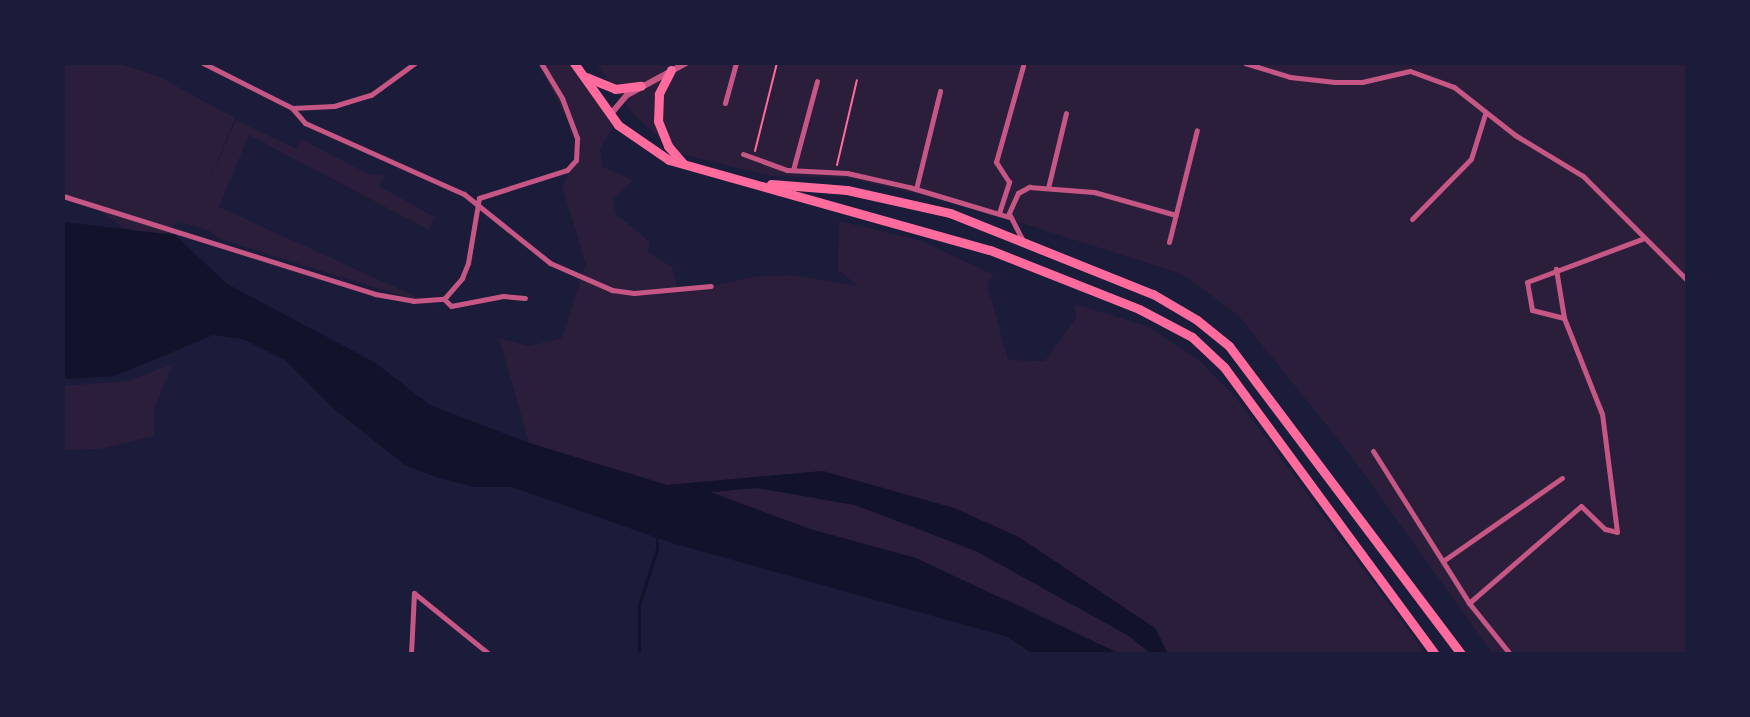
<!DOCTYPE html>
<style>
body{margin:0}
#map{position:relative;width:1750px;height:717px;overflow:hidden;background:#1b1b3a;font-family:"PT Serif",serif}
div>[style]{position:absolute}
.green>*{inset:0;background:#2a1e3b}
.water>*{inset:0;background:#12122b}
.stream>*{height:2.5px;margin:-1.25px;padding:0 1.25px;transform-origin:1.25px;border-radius:1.25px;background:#12122b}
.path>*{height:2px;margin:-1px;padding:0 1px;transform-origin:1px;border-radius:1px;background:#ff6b9d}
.minor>*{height:5px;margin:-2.5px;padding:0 2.5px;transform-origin:2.5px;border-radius:2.5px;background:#c65784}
.tertiary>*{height:6px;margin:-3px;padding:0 3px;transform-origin:3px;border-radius:3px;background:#c65784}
.trunk>*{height:9px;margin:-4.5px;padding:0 4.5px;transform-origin:4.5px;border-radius:4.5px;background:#ff6b9d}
span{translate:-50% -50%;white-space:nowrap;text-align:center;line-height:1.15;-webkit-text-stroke:6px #1b1b3a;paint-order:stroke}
.frame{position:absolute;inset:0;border:65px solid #1b1b3a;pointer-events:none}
</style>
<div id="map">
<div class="green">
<i style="clip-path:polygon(63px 63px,116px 63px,158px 76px,235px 118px,207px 185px,236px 120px,297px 149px,301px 139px,368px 174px,385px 175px,379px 186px,435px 217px,429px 230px,249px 135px,219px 207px,441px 308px,220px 239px,208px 230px,177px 221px,163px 239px,123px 227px,80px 198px,63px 195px)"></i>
<i style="clip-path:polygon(538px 63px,568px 63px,613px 126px,600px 150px,603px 167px,633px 180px,613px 199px,616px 214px,650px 242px,648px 252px,672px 267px,679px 293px,758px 276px,792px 275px,858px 286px,838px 270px,839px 221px,922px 241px,994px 275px,987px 284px,1008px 360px,1045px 361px,1076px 318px,1075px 304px,1149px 327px,1200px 361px,1238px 400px,1426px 654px,1168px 654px,1155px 628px,823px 471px,667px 485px,529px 443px,499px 338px,529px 346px,562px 338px,586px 264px,562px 187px,582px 148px)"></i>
<i style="clip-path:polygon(596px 63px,1687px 63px,1687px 654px,1493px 654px,1349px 453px,1238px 315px,1182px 274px,971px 207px,848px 178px,771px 176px,677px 153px,633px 114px)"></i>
<i style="clip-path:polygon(173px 364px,154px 408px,154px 436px,100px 449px,63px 450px,63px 386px,128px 381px)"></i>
<i style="clip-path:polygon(757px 488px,855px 505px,976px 551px,1129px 636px,1151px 654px,1120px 654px,1015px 603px,708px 492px)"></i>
</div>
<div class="water">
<i style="clip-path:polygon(63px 222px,175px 235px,227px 284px,374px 362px,430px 405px,529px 443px,667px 485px,823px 471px,954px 508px,1019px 537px,1155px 628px,1168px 654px,1151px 654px,1129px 636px,976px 551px,855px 505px,757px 488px,710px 492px,810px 529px,916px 558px,1120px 654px,1033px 654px,1008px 637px,672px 543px,512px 487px,474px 487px,436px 477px,405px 465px,334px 409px,285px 360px,243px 339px,213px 335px,115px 376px,63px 379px)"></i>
</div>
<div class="stream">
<i style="left:639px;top:654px;width:49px;rotate:-90deg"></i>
<i style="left:639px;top:605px;width:59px;rotate:-72.2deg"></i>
<i style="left:657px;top:549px;width:14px;rotate:-90deg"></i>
</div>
<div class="path">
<i style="left:755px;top:151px;width:91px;rotate:-76deg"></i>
<i style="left:837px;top:165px;width:87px;rotate:-76.8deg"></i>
</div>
<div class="minor">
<i style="left:203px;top:63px;width:100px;rotate:26.8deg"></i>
<i style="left:292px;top:108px;width:42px;rotate:-2.7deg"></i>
<i style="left:334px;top:106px;width:39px;rotate:-17deg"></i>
<i style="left:371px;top:95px;width:54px;rotate:-36deg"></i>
<i style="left:1245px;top:63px;width:47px;rotate:17.3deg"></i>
<i style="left:1290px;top:77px;width:45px;rotate:6.3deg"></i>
<i style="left:1335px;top:82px;width:27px"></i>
<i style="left:1362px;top:82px;width:49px;rotate:-12.9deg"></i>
<i style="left:1410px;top:71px;width:47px;rotate:20deg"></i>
<i style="left:1454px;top:87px;width:78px;rotate:38.2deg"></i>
<i style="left:1515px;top:135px;width:79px;rotate:31.1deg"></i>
<i style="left:1583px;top:176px;width:147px;rotate:45deg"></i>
<i style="left:725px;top:103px;width:41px;rotate:-74.6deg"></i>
<i style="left:292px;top:108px;width:20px;rotate:49deg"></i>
<i style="left:305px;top:123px;width:174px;rotate:24.1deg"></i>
<i style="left:464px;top:194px;width:110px;rotate:38.7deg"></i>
<i style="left:550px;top:263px;width:68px;rotate:23.5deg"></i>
<i style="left:612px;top:290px;width:22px;rotate:8deg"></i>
<i style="left:634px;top:293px;width:77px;rotate:-5.2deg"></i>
<i style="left:743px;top:154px;width:47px;rotate:20deg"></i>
<i style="left:787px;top:170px;width:60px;rotate:2.9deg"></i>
<i style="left:847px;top:173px;width:64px;rotate:12.7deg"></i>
<i style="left:909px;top:187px;width:104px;rotate:16.7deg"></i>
<i style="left:793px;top:170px;width:92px;rotate:-74.9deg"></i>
<i style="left:1048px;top:188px;width:77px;rotate:-76.5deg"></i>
<i style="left:916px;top:189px;width:101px;rotate:-76.2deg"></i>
<i style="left:63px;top:196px;width:327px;rotate:17.4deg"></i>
<i style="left:375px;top:294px;width:39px;rotate:10deg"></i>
<i style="left:413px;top:301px;width:31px;rotate:-4deg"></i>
<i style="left:444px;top:299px;width:10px;rotate:45deg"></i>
<i style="left:451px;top:306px;width:53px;rotate:-10.9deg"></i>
<i style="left:503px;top:296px;width:22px;rotate:5deg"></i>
<i style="left:999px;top:213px;width:33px;rotate:-72deg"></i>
<i style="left:1009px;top:182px;width:24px;rotate:-123deg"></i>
<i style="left:996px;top:162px;width:100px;rotate:-74.3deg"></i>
<i style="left:1412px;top:219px;width:84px;rotate:-45.5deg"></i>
<i style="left:1471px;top:159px;width:47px;rotate:-72.7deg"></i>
<i style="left:1023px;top:241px;width:31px;rotate:-117deg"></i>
<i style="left:1009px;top:213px;width:22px;rotate:-66deg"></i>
<i style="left:1018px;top:193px;width:13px;rotate:-29deg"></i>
<i style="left:1029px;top:187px;width:65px;rotate:4.4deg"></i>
<i style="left:1094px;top:192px;width:85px;rotate:15.7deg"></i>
<i style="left:1169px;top:242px;width:115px;rotate:-76deg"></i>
<i style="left:444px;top:299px;width:28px;rotate:-49deg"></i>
<i style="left:462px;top:278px;width:16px;rotate:-68deg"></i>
<i style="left:468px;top:263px;width:66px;rotate:-80.4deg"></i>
<i style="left:479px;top:198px;width:92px;rotate:-17.7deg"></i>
<i style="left:567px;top:170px;width:13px;rotate:-48deg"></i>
<i style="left:576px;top:160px;width:22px;rotate:-87deg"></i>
<i style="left:577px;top:138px;width:43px;rotate:-110.6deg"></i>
<i style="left:562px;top:98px;width:41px;rotate:-121deg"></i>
<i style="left:1564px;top:318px;width:33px;rotate:-166deg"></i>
<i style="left:1532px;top:310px;width:28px;rotate:-100deg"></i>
<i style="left:1527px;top:282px;width:123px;rotate:-20.5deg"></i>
<i style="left:1373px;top:451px;width:180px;rotate:57.7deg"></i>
<i style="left:1469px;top:603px;width:65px;rotate:51.2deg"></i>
<i style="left:1443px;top:561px;width:145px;rotate:-34.9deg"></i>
<i style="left:414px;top:593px;width:97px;rotate:39.1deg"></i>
<i style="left:1469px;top:603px;width:148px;rotate:-40.9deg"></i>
<i style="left:1581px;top:506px;width:33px;rotate:44deg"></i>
<i style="left:1605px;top:529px;width:12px;rotate:14deg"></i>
<i style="left:1617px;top:532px;width:119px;rotate:-97.2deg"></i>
<i style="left:1602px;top:414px;width:103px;rotate:-111.6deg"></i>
<i style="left:1564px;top:318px;width:50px;rotate:-99.3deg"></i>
<i style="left:411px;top:654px;width:61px;rotate:-87.2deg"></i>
</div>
<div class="tertiary">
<i style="left:610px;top:115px;width:26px;rotate:-50deg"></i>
<i style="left:627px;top:95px;width:67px;rotate:-28.5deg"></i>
</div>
<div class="trunk">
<i style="left:574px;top:63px;width:76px;rotate:54.6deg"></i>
<i style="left:618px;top:125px;width:62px;rotate:34.5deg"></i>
<i style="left:669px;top:160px;width:333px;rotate:15.7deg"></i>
<i style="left:990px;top:250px;width:160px;rotate:21.6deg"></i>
<i style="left:1139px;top:309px;width:60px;rotate:27.8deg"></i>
<i style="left:1192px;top:337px;width:44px;rotate:43.2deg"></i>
<i style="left:1224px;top:367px;width:356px;rotate:53.7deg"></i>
<i style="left:671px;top:70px;width:27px;rotate:117deg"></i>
<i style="left:659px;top:94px;width:27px;rotate:92deg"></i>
<i style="left:658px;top:121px;width:27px;rotate:68deg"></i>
<i style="left:668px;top:146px;width:23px;rotate:49deg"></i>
<i style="left:586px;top:77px;width:31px;rotate:22deg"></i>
<i style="left:615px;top:89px;width:26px;rotate:-7deg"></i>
<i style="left:771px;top:184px;width:76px;rotate:4.5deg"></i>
<i style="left:847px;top:190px;width:106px;rotate:12.6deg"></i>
<i style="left:950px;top:213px;width:219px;rotate:21.8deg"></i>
<i style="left:1153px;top:294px;width:51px;rotate:30.6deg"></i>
<i style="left:1197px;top:320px;width:41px;rotate:39.1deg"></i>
<i style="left:1229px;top:346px;width:386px;rotate:53deg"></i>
</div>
<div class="frame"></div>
</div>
